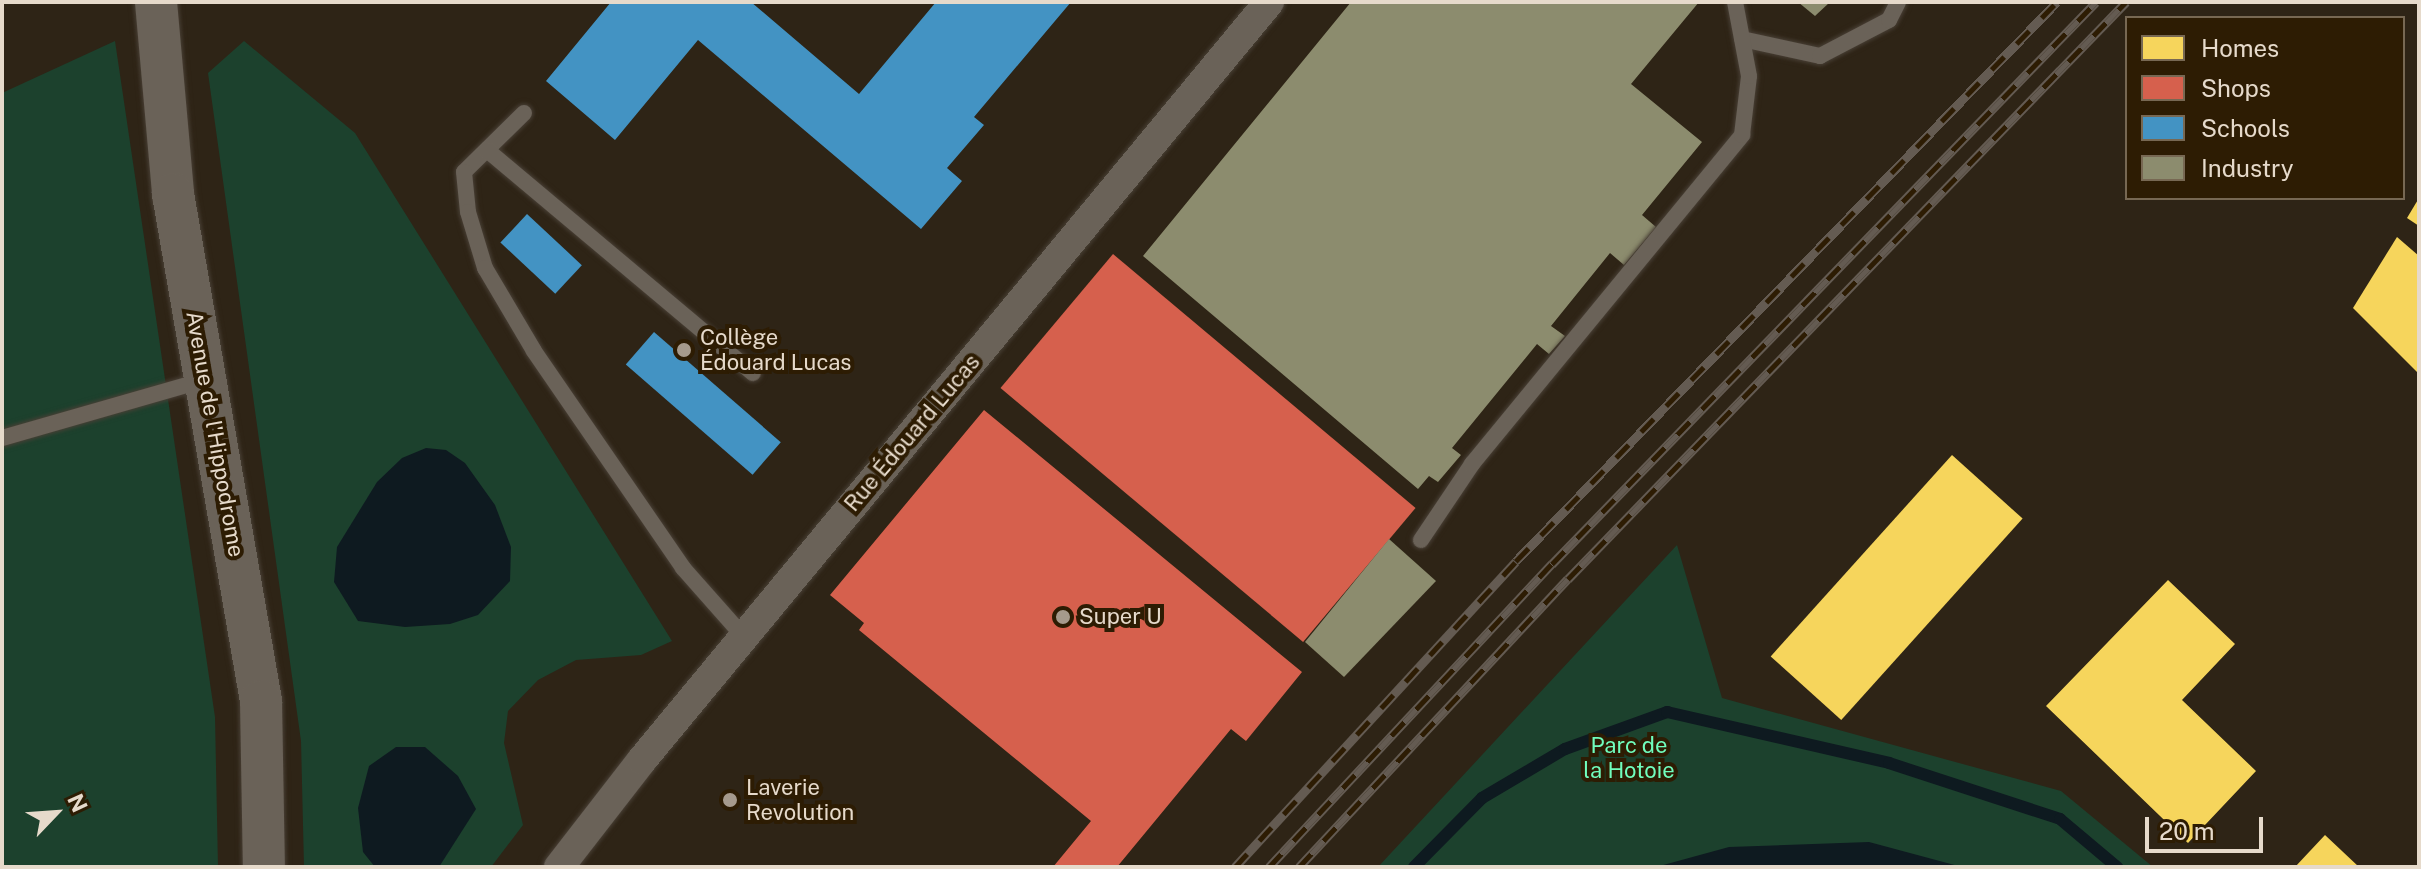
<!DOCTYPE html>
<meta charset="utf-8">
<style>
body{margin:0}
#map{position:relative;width:2421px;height:869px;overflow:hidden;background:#2e2416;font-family:"Public Sans",sans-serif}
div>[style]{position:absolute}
.green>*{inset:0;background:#1c412d}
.water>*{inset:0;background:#0e1a20}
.homes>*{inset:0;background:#f6d55c;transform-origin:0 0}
.shops>*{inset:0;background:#d6604d;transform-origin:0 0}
.schools>*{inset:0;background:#4393c3;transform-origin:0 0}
.industry>*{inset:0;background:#8c8c6e}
.stream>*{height:12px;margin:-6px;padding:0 6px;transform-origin:6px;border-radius:6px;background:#0e1a20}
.roads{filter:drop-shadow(0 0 2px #483f35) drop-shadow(0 0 2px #483f35)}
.service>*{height:16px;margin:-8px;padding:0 8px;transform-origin:8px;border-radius:8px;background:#6a6258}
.minor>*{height:30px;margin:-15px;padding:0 15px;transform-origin:15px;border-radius:15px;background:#6a6258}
.secondary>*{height:42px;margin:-21px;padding:0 21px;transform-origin:21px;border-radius:21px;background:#6a6258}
.rail>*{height:9px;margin-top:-4.5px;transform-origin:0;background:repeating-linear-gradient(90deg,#2d1c03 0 18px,#645b52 0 36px);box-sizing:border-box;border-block:2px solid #645b52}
.dots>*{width:22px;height:22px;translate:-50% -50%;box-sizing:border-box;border:4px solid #2d1c03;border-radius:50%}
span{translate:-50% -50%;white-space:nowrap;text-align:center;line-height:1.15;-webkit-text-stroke:8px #2d1c03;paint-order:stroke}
.poi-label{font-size:22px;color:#e6dacb}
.left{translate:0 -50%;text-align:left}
.street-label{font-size:22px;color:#e6dacb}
.park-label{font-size:22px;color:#70fdbd}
.frame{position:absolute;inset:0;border:4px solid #e6dacb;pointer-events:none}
.legend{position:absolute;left:2125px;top:16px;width:280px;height:184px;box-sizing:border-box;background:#2d1c03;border:2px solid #776853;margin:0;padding:10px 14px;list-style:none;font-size:24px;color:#e6dacb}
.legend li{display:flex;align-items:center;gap:16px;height:40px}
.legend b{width:40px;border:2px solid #776853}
.north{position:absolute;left:16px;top:773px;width:80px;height:80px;-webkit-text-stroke:6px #2d1c03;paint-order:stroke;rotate:65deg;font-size:22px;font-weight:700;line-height:32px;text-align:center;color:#e6dacb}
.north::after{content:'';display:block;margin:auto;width:28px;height:36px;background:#e6dacb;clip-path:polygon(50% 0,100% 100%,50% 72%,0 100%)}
.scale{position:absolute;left:2145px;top:817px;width:118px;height:36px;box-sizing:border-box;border:4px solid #e6dacb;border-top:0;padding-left:10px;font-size:24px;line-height:28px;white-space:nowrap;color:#e6dacb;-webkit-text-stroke:6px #2d1c03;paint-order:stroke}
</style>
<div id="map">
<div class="green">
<i style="clip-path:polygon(115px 41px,215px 717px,218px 867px,2px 867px,2px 93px)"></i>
<i style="clip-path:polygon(244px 41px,355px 133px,672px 641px,641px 655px,576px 660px,538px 680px,508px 711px,504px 743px,523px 825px,491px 867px,304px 867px,301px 741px,208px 73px)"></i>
<i style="clip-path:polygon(1677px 545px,1722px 698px,2061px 791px,2153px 867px,1378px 867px)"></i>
</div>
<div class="water">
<i style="clip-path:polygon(426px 448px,446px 450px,465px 463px,495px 505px,511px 547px,510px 581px,478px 615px,450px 624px,405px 627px,358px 621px,334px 582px,337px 547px,377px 482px,402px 458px)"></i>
<i style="clip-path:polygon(396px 747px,425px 747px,458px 776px,476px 809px,439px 867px,375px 867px,363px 852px,358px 808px,369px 766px)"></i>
<i style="clip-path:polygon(1869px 842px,1962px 867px,1656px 867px,1729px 847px)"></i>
</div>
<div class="homes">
<i style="clip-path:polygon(2419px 198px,2419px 226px,2407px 218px)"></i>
<i style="clip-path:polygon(2397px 237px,2419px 256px,2419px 374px,2353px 308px)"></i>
<i style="left:1952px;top:455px;width:95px;height:271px;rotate:42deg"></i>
<i style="clip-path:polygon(2168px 580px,2235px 644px,2182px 700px,2256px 771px,2188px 843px,2046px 706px)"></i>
<i style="clip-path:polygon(2325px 835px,2359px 867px,2295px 867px)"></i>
</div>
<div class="shops">
<i style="left:1113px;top:254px;width:395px;height:175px;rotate:40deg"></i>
<i style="clip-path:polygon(984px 410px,1302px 672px,1246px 741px,1231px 729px,1117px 867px,1053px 867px,1091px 821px,859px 630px,864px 623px,830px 595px)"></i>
</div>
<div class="schools">
<i style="clip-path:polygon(611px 2px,751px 2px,859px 94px,936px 2px,1071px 2px,974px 117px,984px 125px,947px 168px,962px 181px,921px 229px,698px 40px,615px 140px,546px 81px)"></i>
<i style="left:527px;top:214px;width:75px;height:39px;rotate:43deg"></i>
<i style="left:654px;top:332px;width:168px;height:43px;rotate:41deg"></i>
</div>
<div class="industry">
<i style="clip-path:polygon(1351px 2px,1699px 2px,1631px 84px,1702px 142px,1642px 215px,1656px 227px,1624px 265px,1610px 253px,1551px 326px,1565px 336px,1549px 354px,1537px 344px,1452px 448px,1461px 455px,1438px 482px,1429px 476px,1418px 489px,1143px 256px)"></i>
<i style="clip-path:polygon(1798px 2px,1830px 2px,1815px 16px)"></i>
<i style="clip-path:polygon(1389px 539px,1436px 581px,1344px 677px,1305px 642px)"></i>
</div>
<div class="stream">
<i style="left:1414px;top:867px;width:97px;rotate:-45.4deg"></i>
<i style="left:1482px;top:798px;width:96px;rotate:-30.6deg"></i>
<i style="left:1565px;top:749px;width:109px;rotate:-19.9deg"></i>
<i style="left:1667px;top:712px;width:228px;rotate:12.9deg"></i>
<i style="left:1889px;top:763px;width:180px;rotate:18.1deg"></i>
<i style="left:2060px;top:819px;width:75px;rotate:40.1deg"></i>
</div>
<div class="roads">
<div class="service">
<i style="left:1742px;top:39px;width:80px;rotate:12.3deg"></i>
<i style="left:1820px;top:56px;width:78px;rotate:-27.6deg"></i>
<i style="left:1889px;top:20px;width:20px;rotate:-63deg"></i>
<i style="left:524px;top:113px;width:84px;rotate:135.5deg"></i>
<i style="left:464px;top:172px;width:40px;rotate:84.3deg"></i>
<i style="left:468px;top:212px;width:59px;rotate:73.1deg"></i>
<i style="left:485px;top:268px;width:96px;rotate:59.4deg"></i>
<i style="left:534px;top:351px;width:263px;rotate:55.5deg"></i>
<i style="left:683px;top:568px;width:92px;rotate:48.5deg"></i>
<i style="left:487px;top:150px;width:347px;rotate:40deg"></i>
<i style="left:2px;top:438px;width:210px;rotate:-16deg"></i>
<i style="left:1421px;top:540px;width:92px;rotate:-56.1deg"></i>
<i style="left:1472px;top:464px;width:426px;rotate:-50.6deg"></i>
<i style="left:1742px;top:135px;width:59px;rotate:-83.2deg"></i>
<i style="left:1749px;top:76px;width:75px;rotate:-100.7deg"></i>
</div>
<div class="minor">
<i style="left:559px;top:867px;width:135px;rotate:-52.2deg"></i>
<i style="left:642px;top:760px;width:984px;rotate:-50.4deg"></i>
</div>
<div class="secondary">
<i style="left:156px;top:2px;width:193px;rotate:84.9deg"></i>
<i style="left:173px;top:194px;width:515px;rotate:80.15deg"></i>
<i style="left:261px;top:701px;width:166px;rotate:89deg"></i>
</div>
</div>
<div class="rail">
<i style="left:1235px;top:867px;width:415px;rotate:-47.4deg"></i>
<i style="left:1516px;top:561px;width:778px;rotate:-45.94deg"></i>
<i style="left:1269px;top:867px;width:415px;rotate:-47deg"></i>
<i style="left:1552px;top:564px;width:782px;rotate:-45.93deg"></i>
<i style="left:1299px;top:867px;width:394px;rotate:-47deg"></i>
<i style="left:1568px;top:579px;width:803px;rotate:-45.96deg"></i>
</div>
<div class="dots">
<i style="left:684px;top:350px;background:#a69a8c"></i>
<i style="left:1063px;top:617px;background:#a69a8c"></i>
<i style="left:730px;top:800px;background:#a69a8c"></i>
</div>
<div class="poi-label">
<span class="left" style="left:700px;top:350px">Collège<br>Édouard Lucas</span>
<span class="left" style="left:1079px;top:617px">Super U</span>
<span class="left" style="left:746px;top:800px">Laverie<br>Revolution</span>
</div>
<div class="street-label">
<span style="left:912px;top:433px;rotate:-50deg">Rue Édouard Lucas</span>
<span style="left:215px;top:434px;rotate:80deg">Avenue de l'Hippodrome</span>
</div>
<div class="park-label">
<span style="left:1629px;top:758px">Parc de<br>la Hotoie</span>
</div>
<div class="frame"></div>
<ul class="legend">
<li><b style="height:22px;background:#f6d55c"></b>Homes</li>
<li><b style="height:22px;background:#d6604d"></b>Shops</li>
<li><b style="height:22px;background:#4393c3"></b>Schools</li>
<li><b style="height:22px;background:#8c8c6e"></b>Industry</li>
</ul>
<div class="north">N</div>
<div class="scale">20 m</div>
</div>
